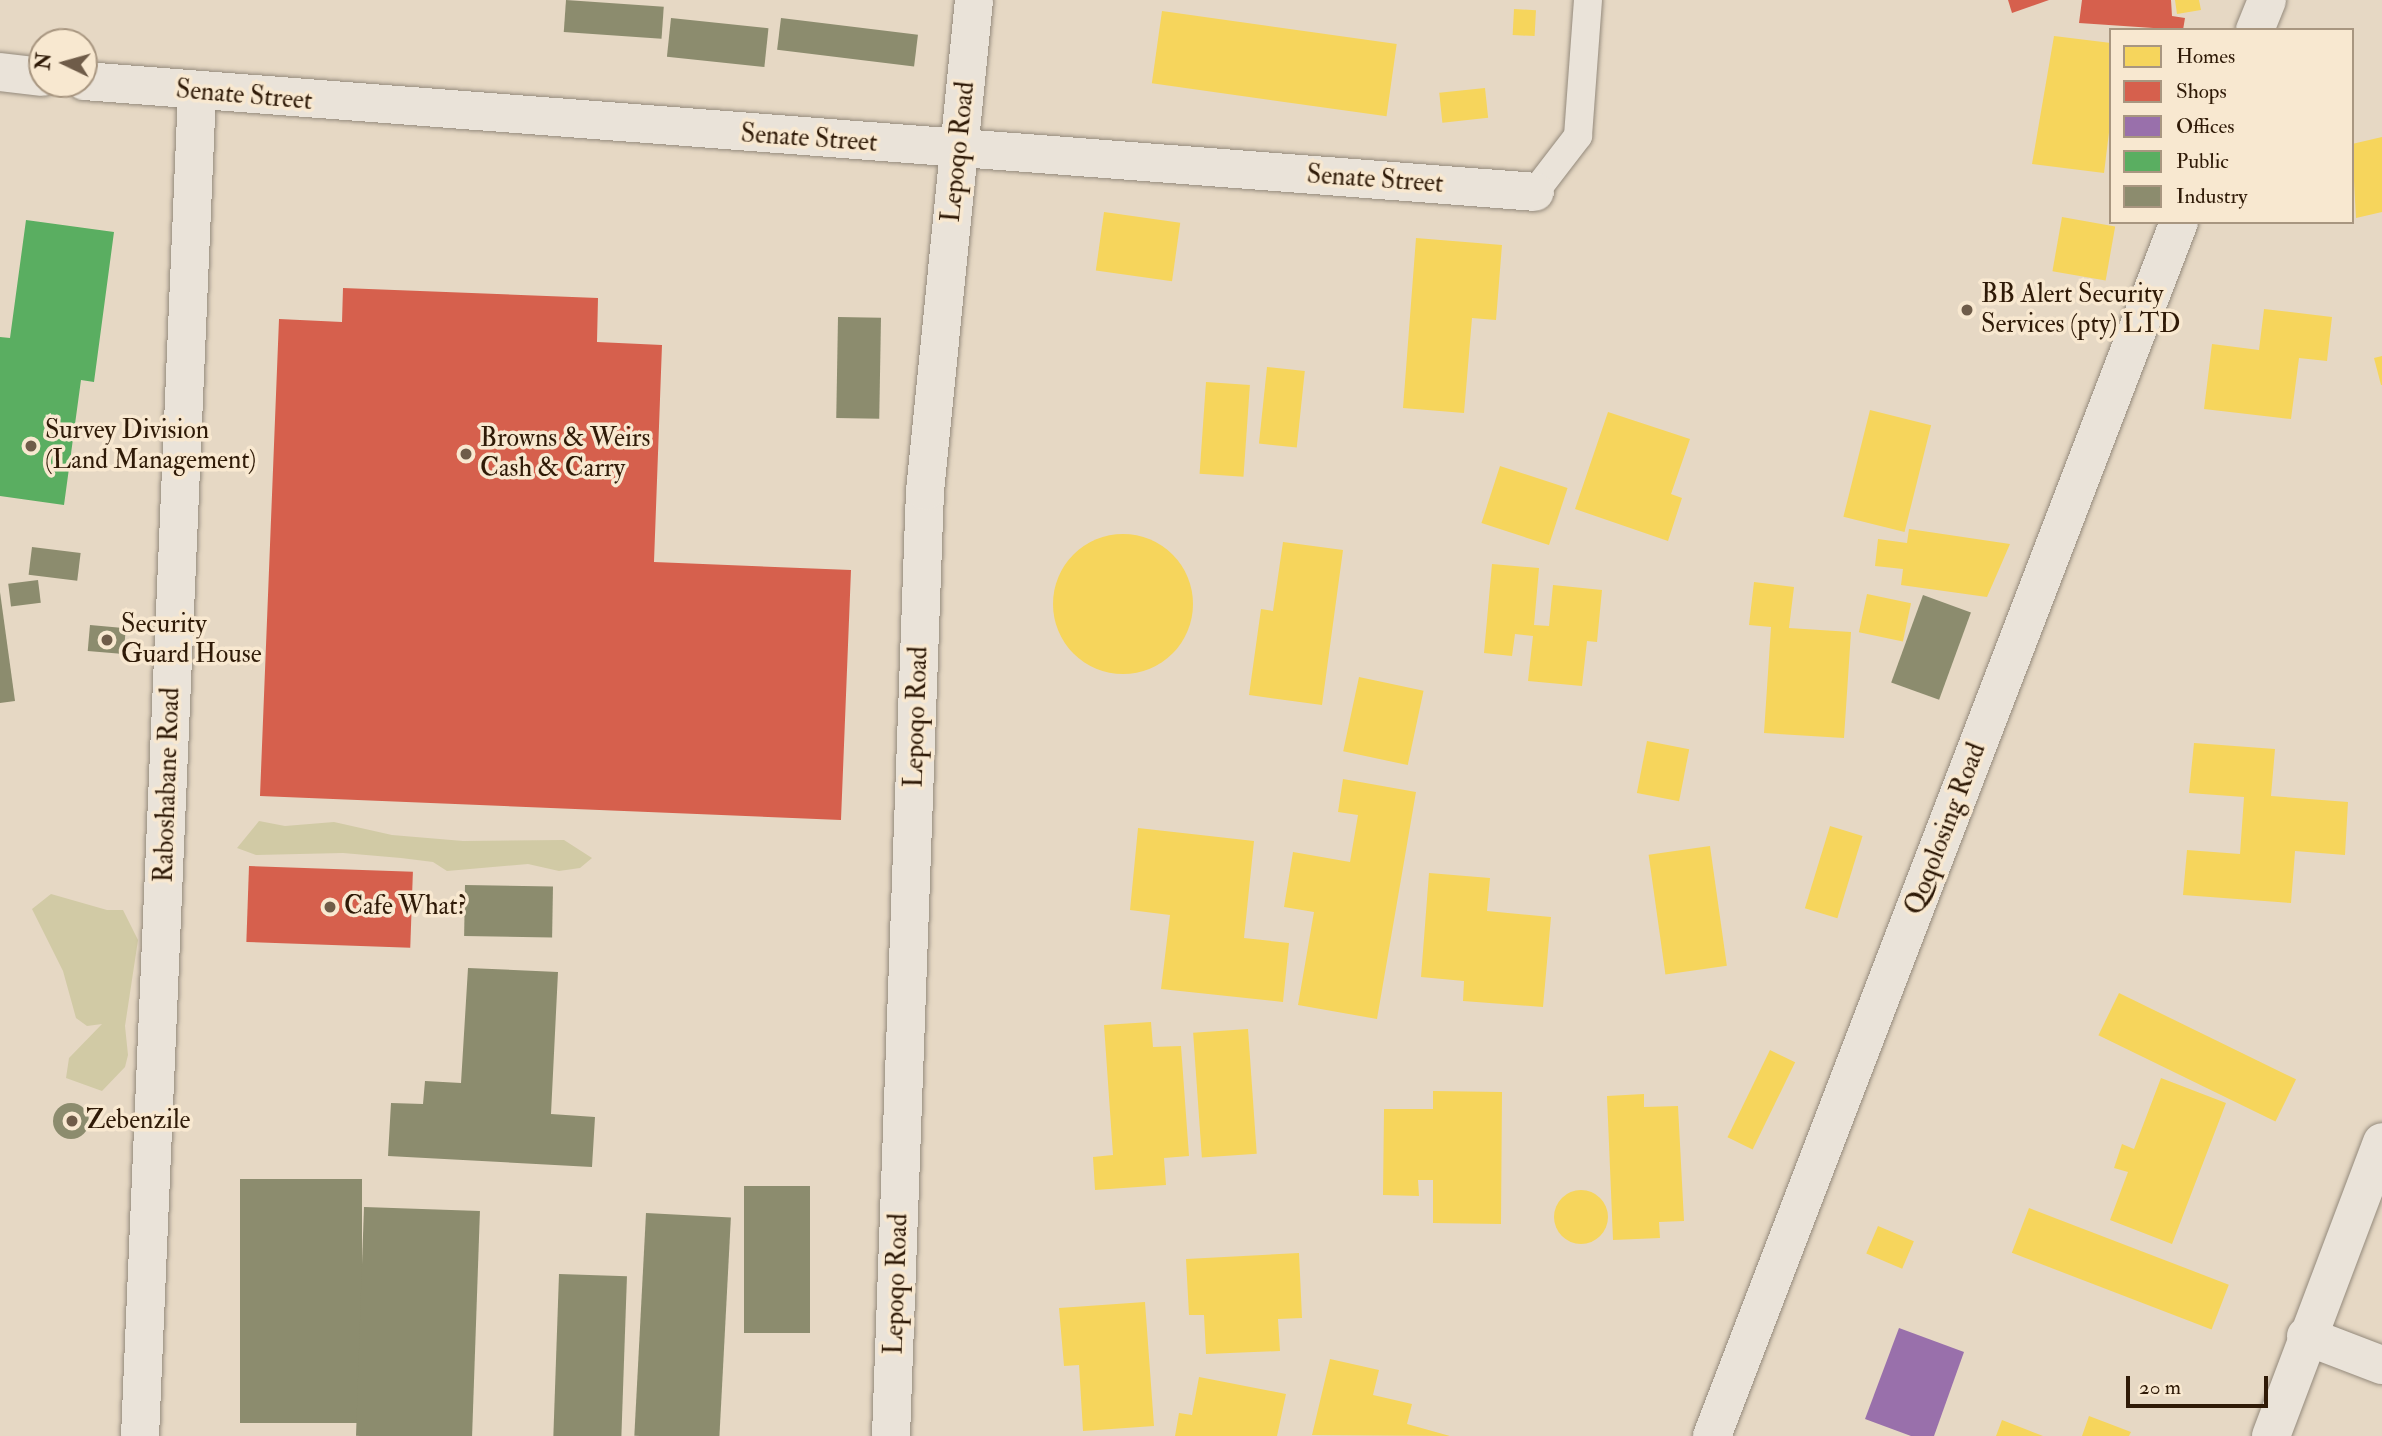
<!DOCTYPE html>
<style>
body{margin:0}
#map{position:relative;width:2382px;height:1436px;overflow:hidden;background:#e6d8c4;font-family:"IM FELL Double Pica",serif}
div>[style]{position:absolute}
.green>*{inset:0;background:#d1caa5}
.homes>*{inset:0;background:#f6d55c;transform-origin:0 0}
.round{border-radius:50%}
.shops>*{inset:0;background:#d6604d;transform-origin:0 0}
.offices>*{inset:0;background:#9970ab}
.public>*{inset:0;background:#5aae61}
.industry>*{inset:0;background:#8c8c6e;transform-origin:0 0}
.roads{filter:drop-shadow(0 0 2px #948a7c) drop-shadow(0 0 2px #948a7c)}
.service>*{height:28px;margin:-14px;padding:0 14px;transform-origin:14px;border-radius:14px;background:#eae3d9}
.minor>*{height:38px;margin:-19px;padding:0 19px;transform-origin:19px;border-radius:19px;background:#eae3d9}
.dots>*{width:19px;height:19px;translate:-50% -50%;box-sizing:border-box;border:4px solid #f8e8d0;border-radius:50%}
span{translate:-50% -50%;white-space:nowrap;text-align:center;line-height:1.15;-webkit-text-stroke:7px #f8e8d0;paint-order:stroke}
.street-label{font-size:26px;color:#2f1a07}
.poi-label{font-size:26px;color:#2f1a07}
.left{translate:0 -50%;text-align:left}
.legend{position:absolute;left:2109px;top:28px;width:245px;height:196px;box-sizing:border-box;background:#f8e8d0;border:2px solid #a89680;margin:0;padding:9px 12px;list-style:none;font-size:21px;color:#2f1a07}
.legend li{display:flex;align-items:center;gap:14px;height:35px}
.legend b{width:35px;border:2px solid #a89680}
.north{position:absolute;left:28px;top:28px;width:70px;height:70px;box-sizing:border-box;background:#f8e8d0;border:2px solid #a89680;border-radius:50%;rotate:275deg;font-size:19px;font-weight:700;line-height:28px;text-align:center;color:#2f1a07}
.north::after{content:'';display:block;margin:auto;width:24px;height:32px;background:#6f5c49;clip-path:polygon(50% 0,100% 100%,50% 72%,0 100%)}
.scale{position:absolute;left:2126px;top:1376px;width:142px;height:32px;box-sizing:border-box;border:4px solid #2f1a07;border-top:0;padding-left:9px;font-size:21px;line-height:24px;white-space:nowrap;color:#2f1a07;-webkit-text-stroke:5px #f8e8d0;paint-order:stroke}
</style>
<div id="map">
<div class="green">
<i style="clip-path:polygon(259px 821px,285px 826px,334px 822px,392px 835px,463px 841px,564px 840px,592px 858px,580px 868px,559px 871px,528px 864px,447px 871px,433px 862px,401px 858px,343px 853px,256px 855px,237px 848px)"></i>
<i style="clip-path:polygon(51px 894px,107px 910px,123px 910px,138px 940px,125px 1026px,128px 1055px,125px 1067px,102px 1091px,66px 1078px,69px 1058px,102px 1024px,87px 1026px,76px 1018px,63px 971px,32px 909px)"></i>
</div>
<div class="homes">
<i style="clip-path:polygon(2175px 0,2199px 0,2201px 10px,2177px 14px)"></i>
<i style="left:1514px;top:9px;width:22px;height:26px;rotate:3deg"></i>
<i style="left:1162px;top:11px;width:237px;height:73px;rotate:8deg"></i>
<i style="clip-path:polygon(2054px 36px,2111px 43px,2111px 116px,2104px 173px,2032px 164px)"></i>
<i style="left:1485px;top:88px;width:30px;height:46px;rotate:84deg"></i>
<i style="clip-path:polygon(2382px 137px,2382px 212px,2356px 218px,2352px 144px)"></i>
<i style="left:1104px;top:212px;width:77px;height:59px;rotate:8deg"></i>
<i style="left:2062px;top:217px;width:54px;height:55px;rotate:10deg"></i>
<i style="clip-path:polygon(1416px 238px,1502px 245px,1496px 320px,1472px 318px,1464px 413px,1403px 408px)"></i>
<i style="clip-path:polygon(2264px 309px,2332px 317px,2327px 361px,2299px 358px,2291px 419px,2204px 409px,2212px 344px,2259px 350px)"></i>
<i style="clip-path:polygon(2382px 356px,2382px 385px,2381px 385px,2374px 358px)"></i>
<i style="left:1267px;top:367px;width:38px;height:77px;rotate:6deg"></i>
<i style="left:1206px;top:382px;width:44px;height:92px;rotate:4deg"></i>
<i style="left:1870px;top:410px;width:63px;height:110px;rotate:14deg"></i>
<i style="clip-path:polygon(1608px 412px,1690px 439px,1671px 494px,1682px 498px,1668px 541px,1575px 509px)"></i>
<i style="left:1500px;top:466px;width:71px;height:60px;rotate:18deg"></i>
<i style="clip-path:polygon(1909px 529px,2010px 544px,1987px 597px,1901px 585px,1903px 569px,1875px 566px,1878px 539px,1907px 543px)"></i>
<i class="round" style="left:1053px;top:534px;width:140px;height:140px"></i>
<i style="clip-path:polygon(1283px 542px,1343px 550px,1322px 705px,1249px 695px,1261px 609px,1273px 611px)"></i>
<i style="clip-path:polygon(1492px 564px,1539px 568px,1534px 625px,1549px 626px,1553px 585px,1602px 590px,1597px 642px,1587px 641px,1582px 686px,1528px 681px,1533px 636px,1515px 634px,1512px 656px,1484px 653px)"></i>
<i style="clip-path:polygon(1754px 582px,1794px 587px,1789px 628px,1851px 632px,1844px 738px,1764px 733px,1771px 627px,1749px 625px)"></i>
<i style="left:1867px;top:594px;width:45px;height:39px;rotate:12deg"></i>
<i style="left:1359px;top:677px;width:66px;height:76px;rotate:12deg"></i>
<i style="left:1647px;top:741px;width:43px;height:53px;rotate:11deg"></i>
<i style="clip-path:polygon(2194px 743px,2275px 749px,2271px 796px,2348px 802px,2345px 855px,2295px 851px,2291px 903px,2183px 895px,2187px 850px,2240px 854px,2244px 797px,2189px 793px)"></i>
<i style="clip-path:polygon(1343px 779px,1416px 792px,1377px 1019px,1298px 1005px,1314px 912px,1284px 907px,1293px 852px,1350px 862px,1358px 815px,1338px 812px)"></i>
<i style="left:1830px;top:826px;width:34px;height:86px;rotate:17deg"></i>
<i style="clip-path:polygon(1138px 828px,1254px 841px,1244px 938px,1289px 943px,1283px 1002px,1161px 989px,1170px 915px,1130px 910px)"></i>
<i style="left:1710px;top:846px;width:121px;height:62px;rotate:82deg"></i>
<i style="clip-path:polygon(1429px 873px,1490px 878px,1487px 911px,1551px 917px,1543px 1007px,1463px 1001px,1464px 981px,1421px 977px)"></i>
<i style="left:2119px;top:993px;width:197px;height:47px;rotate:26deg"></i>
<i style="clip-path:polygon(1151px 1022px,1153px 1047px,1181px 1046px,1189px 1156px,1164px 1158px,1166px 1185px,1095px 1190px,1093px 1157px,1113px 1155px,1104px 1025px)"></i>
<i style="left:1248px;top:1029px;width:125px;height:55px;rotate:86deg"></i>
<i style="left:1770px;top:1050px;width:28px;height:97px;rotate:26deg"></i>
<i style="clip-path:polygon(2161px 1078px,2226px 1103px,2172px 1244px,2110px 1220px,2128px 1172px,2114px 1168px,2122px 1144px,2134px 1149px)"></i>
<i style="clip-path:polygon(1433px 1091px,1502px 1092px,1501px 1224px,1433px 1223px,1433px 1180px,1418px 1180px,1419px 1196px,1383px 1195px,1384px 1109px,1433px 1109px)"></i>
<i style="clip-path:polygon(1644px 1094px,1644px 1107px,1678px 1106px,1684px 1221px,1659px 1222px,1660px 1238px,1613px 1240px,1607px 1096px)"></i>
<i class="round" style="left:1554px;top:1190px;width:54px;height:54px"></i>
<i style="left:2029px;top:1208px;width:214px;height:48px;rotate:21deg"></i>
<i style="left:1878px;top:1226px;width:39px;height:30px;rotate:23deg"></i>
<i style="clip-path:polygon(1299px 1253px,1302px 1318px,1278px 1319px,1280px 1351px,1206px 1354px,1204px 1315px,1189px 1315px,1186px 1259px)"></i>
<i style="clip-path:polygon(1145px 1302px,1154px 1426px,1083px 1431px,1079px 1365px,1064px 1366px,1059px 1308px)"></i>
<i style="clip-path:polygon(1330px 1359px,1379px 1370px,1373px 1395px,1412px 1404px,1407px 1424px,1450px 1436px,1312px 1435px)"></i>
<i style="clip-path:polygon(1199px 1377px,1286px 1394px,1277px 1436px,1175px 1436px,1179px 1413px,1192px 1415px)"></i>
<i style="clip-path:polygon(2089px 1416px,2131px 1432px,2129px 1436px,2082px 1436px)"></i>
<i style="clip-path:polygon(2002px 1420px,2043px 1436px,1996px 1436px)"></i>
</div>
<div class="shops">
<i style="clip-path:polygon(2008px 0,2049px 0,2012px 13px)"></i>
<i style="clip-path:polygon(2082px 0,2171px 0,2172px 16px,2185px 18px,2183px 30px,2079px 23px)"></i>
<i style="clip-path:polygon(343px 288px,598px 298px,597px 342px,662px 345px,654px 562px,851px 570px,841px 820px,260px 796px,279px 319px,342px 322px)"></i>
<i style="left:249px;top:866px;width:164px;height:76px;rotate:2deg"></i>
</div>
<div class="offices">
<i style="clip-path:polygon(1899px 1328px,1964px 1352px,1934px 1436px,1911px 1436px,1865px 1419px)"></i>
</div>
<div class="public">
<i style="clip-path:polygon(26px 220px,114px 232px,94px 382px,81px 380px,64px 505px,0 496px,0 337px,10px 338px)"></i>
</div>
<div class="industry">
<i style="left:566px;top:0;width:98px;height:32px;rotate:4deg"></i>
<i style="left:671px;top:18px;width:98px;height:39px;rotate:6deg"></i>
<i style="left:781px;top:18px;width:138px;height:32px;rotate:7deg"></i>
<i style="left:838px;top:317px;width:43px;height:101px;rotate:1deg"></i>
<i style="left:32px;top:547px;width:49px;height:28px;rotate:7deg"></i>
<i style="left:38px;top:580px;width:23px;height:30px;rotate:83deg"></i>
<i style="clip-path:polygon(0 592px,15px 701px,0 703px)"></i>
<i style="left:1923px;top:595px;width:51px;height:93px;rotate:20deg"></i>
<i style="left:90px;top:625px;width:36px;height:26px;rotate:5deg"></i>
<i style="left:465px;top:885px;width:88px;height:51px;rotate:1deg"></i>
<i style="clip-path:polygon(468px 968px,558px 972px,551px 1114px,595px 1117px,592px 1167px,388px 1156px,391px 1103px,423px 1104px,425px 1081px,461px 1083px)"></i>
<i class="round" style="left:53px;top:1103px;width:36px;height:36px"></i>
<i style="left:240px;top:1179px;width:122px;height:244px"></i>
<i style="left:744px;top:1186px;width:66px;height:147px"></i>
<i style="left:364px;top:1207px;width:116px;height:229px;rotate:2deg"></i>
<i style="left:646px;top:1213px;width:85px;height:223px;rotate:3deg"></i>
<i style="left:559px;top:1274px;width:68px;height:162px;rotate:2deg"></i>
</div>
<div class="roads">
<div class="service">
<i style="left:1535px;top:192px;width:71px;rotate:-52.5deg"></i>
<i style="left:1578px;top:136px;width:136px;rotate:-85.8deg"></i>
</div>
<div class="minor">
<i style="left:2255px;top:30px;width:32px;rotate:-68deg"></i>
<i style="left:0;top:72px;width:42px;rotate:6.8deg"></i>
<i style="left:84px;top:81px;width:1455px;rotate:4.37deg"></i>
<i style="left:2306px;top:1336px;width:81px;rotate:20.9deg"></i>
<i style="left:140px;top:1436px;width:1344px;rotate:-87.57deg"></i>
<i style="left:891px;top:1436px;width:946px;rotate:-87.94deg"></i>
<i style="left:925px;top:491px;width:493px;rotate:-84.3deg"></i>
<i style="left:1712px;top:1436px;width:1301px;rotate:-68.96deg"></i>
<i style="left:2271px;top:1436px;width:314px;rotate:-69.3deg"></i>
</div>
</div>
<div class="dots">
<i style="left:1967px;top:310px;background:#6f5c49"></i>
<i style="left:31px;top:446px;background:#6f5c49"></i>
<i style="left:466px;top:454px;background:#6f5c49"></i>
<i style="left:107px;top:640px;background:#6f5c49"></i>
<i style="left:330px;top:907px;background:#6f5c49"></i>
<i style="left:72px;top:1121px;background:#6f5c49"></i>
</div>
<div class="street-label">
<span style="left:244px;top:96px;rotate:5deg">Senate Street</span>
<span style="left:809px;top:139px;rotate:4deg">Senate Street</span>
<span style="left:959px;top:152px;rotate:-84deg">Lepoqo Road</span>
<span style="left:1375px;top:180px;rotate:4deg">Senate Street</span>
<span style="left:917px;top:717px;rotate:-88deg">Lepoqo Road</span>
<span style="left:168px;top:785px;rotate:-88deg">Raboshabane Road</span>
<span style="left:1946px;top:829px;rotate:-69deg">Qoqolosing Road</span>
<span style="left:897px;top:1284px;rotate:-88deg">Lepoqo Road</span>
</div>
<div class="poi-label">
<span class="left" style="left:1981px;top:310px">BB Alert Security<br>Services (pty) LTD</span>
<span class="left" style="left:45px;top:446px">Survey Division<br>(Land Management)</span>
<span class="left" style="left:480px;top:454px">Browns &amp; Weirs<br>Cash &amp; Carry</span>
<span class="left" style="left:121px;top:640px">Security<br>Guard House</span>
<span class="left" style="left:344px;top:907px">Cafe What?</span>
<span class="left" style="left:86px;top:1121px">Zebenzile</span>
</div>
<ul class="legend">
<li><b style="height:19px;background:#f6d55c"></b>Homes</li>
<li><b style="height:19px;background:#d6604d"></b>Shops</li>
<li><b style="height:19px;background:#9970ab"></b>Offices</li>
<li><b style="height:19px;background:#5aae61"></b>Public</li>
<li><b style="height:19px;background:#8c8c6e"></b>Industry</li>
</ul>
<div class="north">N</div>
<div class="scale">20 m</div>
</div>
